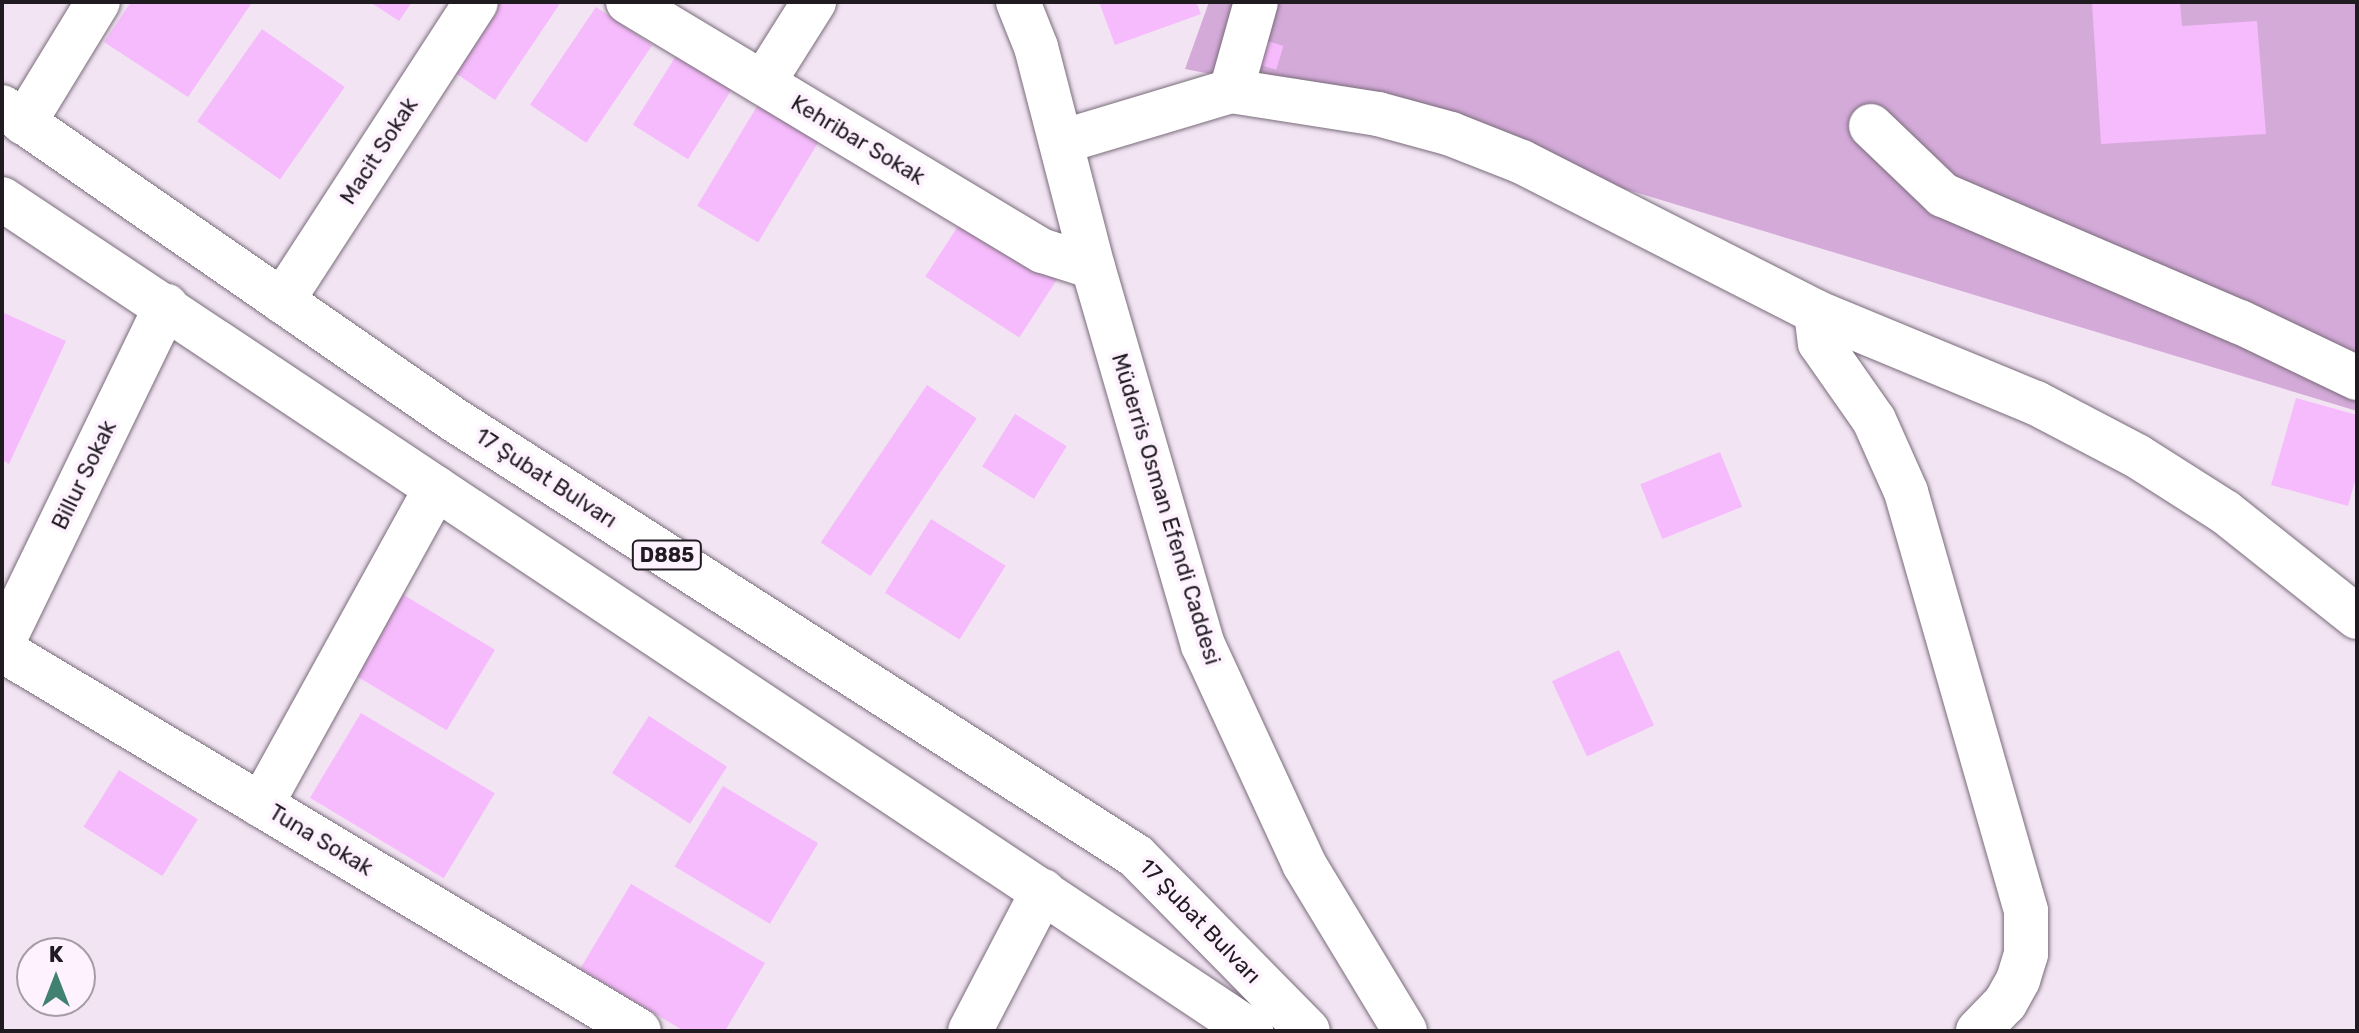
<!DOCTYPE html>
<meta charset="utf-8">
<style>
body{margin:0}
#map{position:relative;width:2359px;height:1033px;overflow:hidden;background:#f2e4f3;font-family:Rubik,sans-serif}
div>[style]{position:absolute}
.green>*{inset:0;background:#d4aad9}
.building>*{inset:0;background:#f6bbfc;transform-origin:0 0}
.roads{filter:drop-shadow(0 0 2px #796c7a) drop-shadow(0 0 2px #796c7a)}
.minor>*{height:44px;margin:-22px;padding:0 22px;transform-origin:22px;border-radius:22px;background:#fff}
.major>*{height:44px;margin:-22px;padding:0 22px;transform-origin:22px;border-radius:22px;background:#fff}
.highway>*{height:44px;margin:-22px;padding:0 22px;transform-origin:22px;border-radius:22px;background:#fff}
span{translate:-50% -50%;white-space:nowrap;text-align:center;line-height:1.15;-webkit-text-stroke:8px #fef2ff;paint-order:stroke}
.shield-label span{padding:2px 6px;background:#fef2ff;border:2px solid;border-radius:6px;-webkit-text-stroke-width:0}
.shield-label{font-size:20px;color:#201b21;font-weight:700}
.street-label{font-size:22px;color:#201b21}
.frame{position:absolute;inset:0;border:4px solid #201b21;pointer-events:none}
.north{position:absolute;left:16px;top:937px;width:80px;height:80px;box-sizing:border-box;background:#fef2ff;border:2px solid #a59ca6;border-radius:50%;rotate:0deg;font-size:22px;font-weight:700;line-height:32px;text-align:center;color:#201b21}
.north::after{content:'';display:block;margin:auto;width:28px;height:36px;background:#41816f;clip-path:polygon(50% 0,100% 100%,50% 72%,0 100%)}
</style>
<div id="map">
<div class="green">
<i style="clip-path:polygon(1209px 2px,2357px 2px,2357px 411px,1305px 92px,1185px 69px)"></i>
</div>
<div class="building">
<i style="clip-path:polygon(131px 2px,248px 2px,251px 4px,188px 97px,104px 42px)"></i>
<i style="clip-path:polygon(370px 2px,412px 2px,399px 21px)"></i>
<i style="clip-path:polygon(497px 2px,561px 2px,495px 100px,451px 70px)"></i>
<i style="clip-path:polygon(1099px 2px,1196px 2px,1201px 14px,1115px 45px)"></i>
<i style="clip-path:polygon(2092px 2px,2180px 2px,2182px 26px,2257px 21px,2266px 134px,2101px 144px)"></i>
<i style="left:596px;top:7px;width:68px;height:118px;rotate:34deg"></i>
<i style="left:262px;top:29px;width:101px;height:113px;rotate:35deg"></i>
<i style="left:1228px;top:29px;width:58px;height:25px;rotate:17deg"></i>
<i style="left:679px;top:51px;width:65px;height:87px;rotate:32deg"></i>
<i style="left:759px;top:103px;width:71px;height:120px;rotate:31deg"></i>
<i style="left:964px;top:217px;width:112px;height:71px;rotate:33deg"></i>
<i style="clip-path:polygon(2px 312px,66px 341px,9px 464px,2px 460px)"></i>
<i style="left:927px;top:385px;width:60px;height:190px;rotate:34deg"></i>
<i style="clip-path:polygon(2296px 398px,2357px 415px,2357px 474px,2348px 506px,2271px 485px)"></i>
<i style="left:1015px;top:414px;width:61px;height:62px;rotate:32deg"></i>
<i style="left:1720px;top:452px;width:59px;height:86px;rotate:68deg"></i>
<i style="left:931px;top:519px;width:88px;height:87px;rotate:32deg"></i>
<i style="left:399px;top:592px;width:112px;height:94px;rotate:31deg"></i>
<i style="left:1619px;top:650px;width:83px;height:74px;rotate:65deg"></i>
<i style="left:361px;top:713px;width:156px;height:99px;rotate:31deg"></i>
<i style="left:649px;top:716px;width:93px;height:68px;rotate:33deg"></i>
<i style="left:119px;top:770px;width:93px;height:67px;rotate:32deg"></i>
<i style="left:723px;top:786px;width:111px;height:94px;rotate:31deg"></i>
<i style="clip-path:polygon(631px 884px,765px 963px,725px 1031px,684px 1031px,580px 969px)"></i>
</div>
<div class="roads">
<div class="minor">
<i style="left:628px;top:2px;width:484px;rotate:31deg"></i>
<i style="left:1043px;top:251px;width:52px;rotate:17.7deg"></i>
<i style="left:763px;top:83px;width:96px;rotate:-57.8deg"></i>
<i style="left:1231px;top:91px;width:92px;rotate:-74.3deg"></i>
<i style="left:24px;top:123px;width:142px;rotate:-58.6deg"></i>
<i style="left:1871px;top:126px;width:100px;rotate:43.8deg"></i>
<i style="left:1943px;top:195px;width:323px;rotate:23.2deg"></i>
<i style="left:2240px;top:322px;width:130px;rotate:25.6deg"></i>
<i style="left:1061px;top:142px;width:177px;rotate:-16.7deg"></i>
<i style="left:1231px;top:91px;width:149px;rotate:8.9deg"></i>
<i style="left:1378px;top:114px;width:76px;rotate:15.3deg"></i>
<i style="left:1451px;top:134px;width:76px;rotate:21.5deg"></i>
<i style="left:1522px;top:162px;width:330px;rotate:27deg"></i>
<i style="left:1816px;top:312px;width:238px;rotate:22.5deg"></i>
<i style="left:2036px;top:403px;width:114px;rotate:27.7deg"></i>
<i style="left:2137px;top:456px;width:104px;rotate:32.5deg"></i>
<i style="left:2225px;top:512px;width:169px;rotate:38.5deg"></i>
<i style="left:282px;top:301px;width:356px;rotate:-57deg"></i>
<i style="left:1816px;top:312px;width:31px;rotate:83deg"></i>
<i style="left:1820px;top:343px;width:94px;rotate:55deg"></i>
<i style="left:1874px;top:420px;width:79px;rotate:66deg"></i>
<i style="left:1906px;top:492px;width:436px;rotate:74deg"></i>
<i style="left:2026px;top:911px;width:43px;rotate:90deg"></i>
<i style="left:2026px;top:954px;width:27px;rotate:107deg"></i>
<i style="left:2018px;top:980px;width:26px;rotate:119deg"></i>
<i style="left:2005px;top:1003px;width:39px;rotate:134deg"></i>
<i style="left:2px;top:644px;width:376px;rotate:-64.1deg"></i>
<i style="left:2px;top:650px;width:742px;rotate:30.88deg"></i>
<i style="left:261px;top:805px;width:362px;rotate:-61.1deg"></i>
<i style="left:970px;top:1031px;width:158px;rotate:-62.5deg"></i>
</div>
<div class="major">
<i style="left:1018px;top:2px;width:48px;rotate:68.2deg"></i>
<i style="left:1036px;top:47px;width:227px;rotate:75.5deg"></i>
<i style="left:1093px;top:267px;width:394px;rotate:73.8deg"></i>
<i style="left:1203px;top:645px;width:241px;rotate:65.2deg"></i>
<i style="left:1304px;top:864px;width:195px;rotate:58.8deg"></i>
</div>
<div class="highway">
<i style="left:2px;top:107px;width:548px;rotate:34.68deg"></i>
<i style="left:453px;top:419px;width:811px;rotate:32.61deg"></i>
<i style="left:1136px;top:856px;width:245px;rotate:45.5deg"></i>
<i style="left:2px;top:199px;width:1501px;rotate:33.67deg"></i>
</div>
</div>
<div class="shield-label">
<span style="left:667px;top:555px">D885</span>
</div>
<div class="street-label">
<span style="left:858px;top:140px;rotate:31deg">Kehribar Sokak</span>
<span style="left:379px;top:151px;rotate:-57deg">Macit Sokak</span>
<span style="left:84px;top:475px;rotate:-64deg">Billur Sokak</span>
<span style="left:546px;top:478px;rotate:33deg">17 Şubat Bulvarı</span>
<span style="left:1166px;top:509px;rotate:73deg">Müderris Osman Efendi Caddesi</span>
<span style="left:321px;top:840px;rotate:31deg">Tuna Sokak</span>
<span style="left:1200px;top:921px;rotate:46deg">17 Şubat Bulvarı</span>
</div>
<div class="frame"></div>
<div class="north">K</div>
</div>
